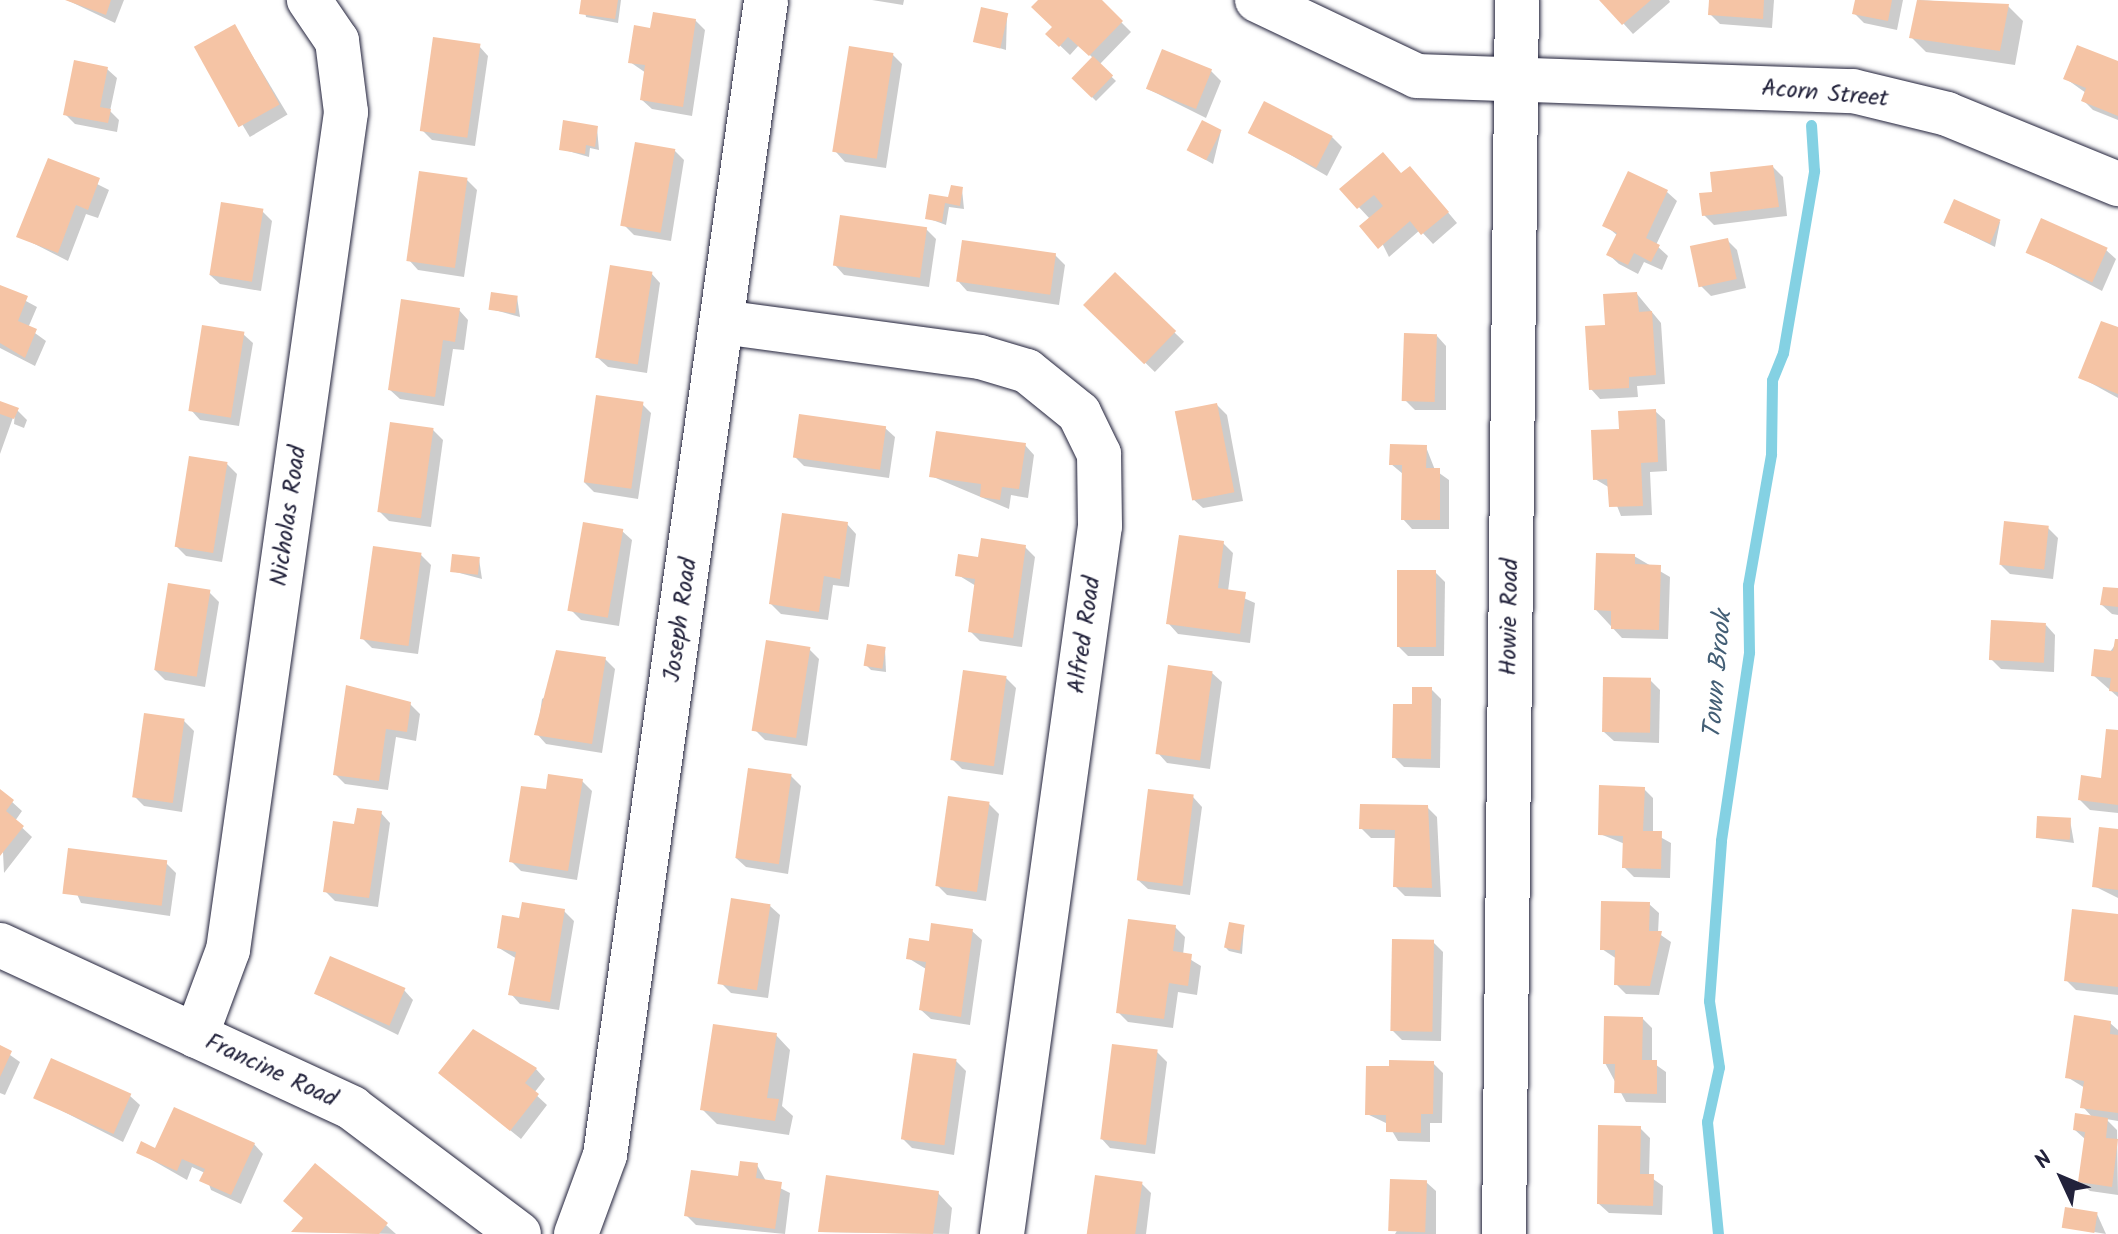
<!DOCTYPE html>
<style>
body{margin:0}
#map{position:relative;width:2118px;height:1234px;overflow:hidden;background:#fff;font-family:Kalam,sans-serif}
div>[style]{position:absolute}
.shadow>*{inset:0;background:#0003;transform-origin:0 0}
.stream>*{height:11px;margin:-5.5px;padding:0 5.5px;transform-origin:5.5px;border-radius:5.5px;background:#84d1e3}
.building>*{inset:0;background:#f5c4a5;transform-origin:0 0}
.roads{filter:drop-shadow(0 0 2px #22223b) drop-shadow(0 0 2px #22223b)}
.minor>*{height:44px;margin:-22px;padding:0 22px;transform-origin:22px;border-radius:22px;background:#fff}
span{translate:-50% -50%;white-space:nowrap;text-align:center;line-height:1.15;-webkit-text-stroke:7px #fff;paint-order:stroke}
.street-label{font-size:24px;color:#22223b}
.water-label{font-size:26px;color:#445f76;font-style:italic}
.north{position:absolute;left:2022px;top:1138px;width:80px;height:80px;-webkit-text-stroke:6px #fff;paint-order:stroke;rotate:314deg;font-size:22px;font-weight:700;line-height:32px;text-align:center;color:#22223b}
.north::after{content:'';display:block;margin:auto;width:28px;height:36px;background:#22223b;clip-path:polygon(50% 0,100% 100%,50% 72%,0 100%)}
</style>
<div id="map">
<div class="shadow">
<i style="clip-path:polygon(67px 0,124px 0,115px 23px)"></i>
<i style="clip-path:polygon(583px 0,621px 0,618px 23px,586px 17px)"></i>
<i style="clip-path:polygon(872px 0,904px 0,903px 5px)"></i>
<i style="clip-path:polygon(1041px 0,1099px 0,1131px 32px,1099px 65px,1116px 81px,1096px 101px,1073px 78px,1093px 58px,1079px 45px,1070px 55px,1048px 34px,1055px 27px)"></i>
<i style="clip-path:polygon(1602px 0,1669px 0,1670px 2px,1633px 34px)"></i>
<i style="clip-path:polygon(1711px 0,1774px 0,1772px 28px,1720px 24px,1710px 14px)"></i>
<i style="clip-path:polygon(1857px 0,1903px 0,1897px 30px,1864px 23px,1854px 13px)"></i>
<i style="clip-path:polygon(1919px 0,2008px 6px,2023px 21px,2015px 65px,1926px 52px,1912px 38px)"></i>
<i style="clip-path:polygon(1007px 15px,1006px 50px,976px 41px)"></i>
<i style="clip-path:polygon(695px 20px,705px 30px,692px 116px,652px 109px,642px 100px,646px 73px,630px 62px,652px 30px)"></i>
<i style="left:235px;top:27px;width:102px;height:44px;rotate:59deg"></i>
<i style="clip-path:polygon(479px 46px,488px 56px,475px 146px,432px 140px,422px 130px)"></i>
<i style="clip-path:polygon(892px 54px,902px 64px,886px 168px,845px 162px,836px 152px)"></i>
<i style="clip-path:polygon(2118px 64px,2118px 120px,2093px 110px,2083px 100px,2086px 93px,2065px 78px)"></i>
<i style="clip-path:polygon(107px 69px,117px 78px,110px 111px,119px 120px,117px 132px,75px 124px,65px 114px)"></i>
<i style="clip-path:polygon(1211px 71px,1221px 81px,1206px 118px,1148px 89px)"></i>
<i style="clip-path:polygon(597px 128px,599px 150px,590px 148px,589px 157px,561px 149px)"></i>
<i style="clip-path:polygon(1221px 131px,1213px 164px,1190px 151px)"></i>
<i style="clip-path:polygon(1251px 132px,1332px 137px,1342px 147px,1327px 176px)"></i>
<i style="clip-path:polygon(674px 150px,684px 160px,671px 241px,634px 235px,624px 225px)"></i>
<i style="clip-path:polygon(49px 160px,109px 190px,98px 218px,86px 214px,68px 261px,19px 236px)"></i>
<i style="clip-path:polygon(1773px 167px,1783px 177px,1787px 216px,1714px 225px,1704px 215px,1715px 194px)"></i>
<i style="clip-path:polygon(1401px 175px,1419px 178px,1457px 223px,1433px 244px,1420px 230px,1389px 257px,1370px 219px,1342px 189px)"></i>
<i style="clip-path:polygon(467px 180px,477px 190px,464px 277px,418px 270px,409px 260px)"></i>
<i style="clip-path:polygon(962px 189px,964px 209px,949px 207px,946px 225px,927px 218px,931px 196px,950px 200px)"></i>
<i style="clip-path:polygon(1667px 192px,1677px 201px,1656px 245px,1668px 256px,1662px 270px,1644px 262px,1638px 274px,1619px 264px,1609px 255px,1618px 236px,1605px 225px)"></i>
<i style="clip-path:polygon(262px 211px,272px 221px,261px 291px,220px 284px,210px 275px)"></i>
<i style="clip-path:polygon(2000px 222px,1995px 247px,1946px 223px)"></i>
<i style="clip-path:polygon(926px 229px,936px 239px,929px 287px,844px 275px,835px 265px)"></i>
<i style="clip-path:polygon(1727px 240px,1737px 250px,1746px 288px,1711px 296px,1701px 286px)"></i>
<i style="clip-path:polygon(2106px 250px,2116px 259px,2102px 291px,2028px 252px)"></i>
<i style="clip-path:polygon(1055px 255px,1065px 265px,1059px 305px,967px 291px,958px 281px)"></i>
<i style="clip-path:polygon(651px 273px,660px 283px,647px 373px,608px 367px,598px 358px)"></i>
<i style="left:1115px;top:275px;width:96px;height:42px;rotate:44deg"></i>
<i style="clip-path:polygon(0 287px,37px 307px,28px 328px,46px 341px,35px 366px,0 348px)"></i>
<i style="clip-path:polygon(1637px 294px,1661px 323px,1665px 384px,1637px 386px,1638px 397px,1600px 399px,1591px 389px,1607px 327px)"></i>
<i style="clip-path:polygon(517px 297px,520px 317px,491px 309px)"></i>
<i style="clip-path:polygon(459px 310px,468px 320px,464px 350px,453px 349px,444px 406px,400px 399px,390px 390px)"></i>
<i style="clip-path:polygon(2118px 330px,2118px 398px,2080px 377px)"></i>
<i style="clip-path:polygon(243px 334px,253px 343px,239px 426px,200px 420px,191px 410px)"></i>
<i style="clip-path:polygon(1437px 336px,1446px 346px,1446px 410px,1415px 410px,1405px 400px)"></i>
<i style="clip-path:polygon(0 403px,17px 410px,27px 420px,24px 428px,14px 424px,15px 412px,0 454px)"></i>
<i style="clip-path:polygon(642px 404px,651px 413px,638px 499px,594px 492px,584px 482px)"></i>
<i style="clip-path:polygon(1217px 405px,1227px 415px,1243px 501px,1203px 508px,1193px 499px)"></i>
<i style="clip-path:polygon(1655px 411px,1665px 420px,1667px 471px,1650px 472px,1652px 515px,1621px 516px,1610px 488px,1595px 479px,1621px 430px)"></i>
<i style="clip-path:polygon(885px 428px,895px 437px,889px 478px,804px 466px,794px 456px)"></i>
<i style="clip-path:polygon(433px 430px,443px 440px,431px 527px,389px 521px,379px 511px)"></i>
<i style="clip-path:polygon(1025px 445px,1034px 455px,1028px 498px,1011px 495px,1009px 509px,931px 476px)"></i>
<i style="clip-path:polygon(1426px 447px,1435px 470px,1449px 480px,1449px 529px,1412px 529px,1403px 519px,1403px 474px,1391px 464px)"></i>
<i style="clip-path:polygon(227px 464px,237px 474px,222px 562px,186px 556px,176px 546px)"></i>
<i style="clip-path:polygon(847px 524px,856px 534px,849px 587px,833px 585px,828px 620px,781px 614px,771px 604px)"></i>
<i style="clip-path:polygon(2048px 528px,2058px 538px,2053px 579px,2010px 574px,2001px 565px)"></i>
<i style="clip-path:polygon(622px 531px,632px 540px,619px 626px,581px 620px,571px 610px)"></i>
<i style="clip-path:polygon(1223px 543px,1233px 553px,1228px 591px,1255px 603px,1250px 643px,1178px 634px,1169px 624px)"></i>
<i style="clip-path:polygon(1025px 547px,1035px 557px,1022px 647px,980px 641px,970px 631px,976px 586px,958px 575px,980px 559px)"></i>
<i style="clip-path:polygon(421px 555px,431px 565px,418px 654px,372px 648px,362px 638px)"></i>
<i style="clip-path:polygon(1634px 556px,1670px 577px,1668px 639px,1622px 638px,1596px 610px)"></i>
<i style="clip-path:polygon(479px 559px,482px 579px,452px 571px)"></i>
<i style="clip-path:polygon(1435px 572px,1445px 582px,1444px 656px,1408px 656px,1398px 646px)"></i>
<i style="clip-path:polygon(2118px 590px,2118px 615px,2112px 614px,2102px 605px)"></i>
<i style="clip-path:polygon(209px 592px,219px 602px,205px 687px,165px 680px,155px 670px)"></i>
<i style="clip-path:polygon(2046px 625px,2055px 635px,2054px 672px,2001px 669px,1991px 659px)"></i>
<i style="clip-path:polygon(2118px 641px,2118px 697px,2093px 675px)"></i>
<i style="clip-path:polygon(809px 649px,819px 659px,807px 746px,765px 740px,755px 730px)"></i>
<i style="clip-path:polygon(885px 649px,886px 672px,871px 670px,866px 665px)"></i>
<i style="clip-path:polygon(605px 659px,615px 669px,602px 753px,546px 744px,537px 734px,542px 699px)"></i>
<i style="clip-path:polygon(1212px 673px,1222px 682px,1210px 769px,1167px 763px,1158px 753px)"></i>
<i style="clip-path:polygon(1006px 678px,1016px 688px,1003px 775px,962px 769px,952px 759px)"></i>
<i style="clip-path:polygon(1650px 680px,1660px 690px,1659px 743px,1614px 741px,1604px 732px)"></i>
<i style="clip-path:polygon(1431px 689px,1441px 699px,1440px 768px,1404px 767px,1394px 757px,1414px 706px)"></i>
<i style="clip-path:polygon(410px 704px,420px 714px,416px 741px,396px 737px,388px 790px,345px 784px,335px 774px)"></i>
<i style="clip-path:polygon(184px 721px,194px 731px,182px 812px,144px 806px,134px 796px)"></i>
<i style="clip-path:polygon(2118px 732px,2118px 813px,2090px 810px,2080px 800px,2103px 780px)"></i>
<i style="clip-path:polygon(791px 776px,801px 786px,788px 874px,746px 867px,736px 858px)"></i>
<i style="clip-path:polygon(582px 781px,592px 791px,577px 880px,521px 871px,511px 861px,547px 791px)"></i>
<i style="clip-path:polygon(1644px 789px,1653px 798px,1653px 833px,1671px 843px,1670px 878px,1634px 877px,1624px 867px,1625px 844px,1600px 834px)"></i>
<i style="clip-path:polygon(0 791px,22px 811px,15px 821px,32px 837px,4px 873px)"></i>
<i style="clip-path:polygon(1193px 797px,1202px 807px,1190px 895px,1148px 889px,1138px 880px)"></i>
<i style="clip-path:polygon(989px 804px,999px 814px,986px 901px,947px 895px,937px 885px)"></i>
<i style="clip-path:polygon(1427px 807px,1437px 817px,1441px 897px,1405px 896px,1395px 886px,1397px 838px,1371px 838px,1361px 828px)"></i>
<i style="clip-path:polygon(381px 813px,390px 823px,378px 907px,335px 901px,325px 891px,356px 826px)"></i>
<i style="clip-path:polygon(2070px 820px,2074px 843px,2038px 838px)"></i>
<i style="clip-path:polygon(2118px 831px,2118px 898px,2094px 886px)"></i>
<i style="clip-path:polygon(69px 850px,166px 863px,176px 873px,170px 916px,81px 903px,66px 870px)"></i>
<i style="clip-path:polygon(1649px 904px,1659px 913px,1658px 933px,1671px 942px,1659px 995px,1626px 994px,1616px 984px,1617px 959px,1602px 949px)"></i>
<i style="clip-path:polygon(770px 906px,780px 915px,768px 998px,731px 993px,721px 983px)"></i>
<i style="clip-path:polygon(564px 911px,574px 921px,559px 1010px,520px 1004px,511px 994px,517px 959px,499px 948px,521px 920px)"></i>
<i style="clip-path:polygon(2118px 916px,2118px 995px,2076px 990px,2066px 980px)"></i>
<i style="clip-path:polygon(1175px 927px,1185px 937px,1183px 955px,1201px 966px,1197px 995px,1178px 992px,1173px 1028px,1128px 1022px,1118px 1012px)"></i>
<i style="clip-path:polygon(1244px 927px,1242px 954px,1229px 951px,1225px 947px)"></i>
<i style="clip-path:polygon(972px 931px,982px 940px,970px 1025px,931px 1019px,921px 1010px,926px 969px,908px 958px)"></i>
<i style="clip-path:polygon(1433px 942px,1443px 952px,1441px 1041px,1402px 1040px,1392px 1030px)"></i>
<i style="clip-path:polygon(404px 990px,413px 1000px,398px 1035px,316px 994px)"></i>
<i style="clip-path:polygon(1643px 1019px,1652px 1028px,1652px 1062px,1666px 1072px,1666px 1103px,1626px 1102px,1605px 1063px)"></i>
<i style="clip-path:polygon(2110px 1023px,2118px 1030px,2118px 1121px,2106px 1119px,2117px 1130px,2118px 1195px,2090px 1191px,2080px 1182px,2085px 1139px,2075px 1130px,2093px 1118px,2083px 1107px,2085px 1088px,2067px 1077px)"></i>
<i style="clip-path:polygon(776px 1035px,790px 1050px,782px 1106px,793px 1116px,789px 1135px,717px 1124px,702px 1109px)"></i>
<i style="clip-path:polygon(0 1048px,20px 1062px,5px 1095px,0 1093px)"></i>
<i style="clip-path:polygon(1157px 1052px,1167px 1062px,1155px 1154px,1110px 1148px,1101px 1138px)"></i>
<i style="clip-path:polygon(956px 1061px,966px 1071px,954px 1155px,912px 1148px,902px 1138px)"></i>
<i style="clip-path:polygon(1433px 1063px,1443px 1073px,1442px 1123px,1430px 1123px,1430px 1142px,1398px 1141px,1388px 1124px,1367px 1114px)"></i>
<i style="clip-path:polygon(536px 1069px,545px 1079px,534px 1093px,547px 1105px,521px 1139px,440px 1073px)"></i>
<i style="clip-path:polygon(130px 1096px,140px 1105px,123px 1142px,35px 1097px)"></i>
<i style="clip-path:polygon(1640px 1128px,1650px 1138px,1649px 1176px,1663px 1186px,1662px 1215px,1609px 1213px,1599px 1204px)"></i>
<i style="clip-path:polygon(254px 1144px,263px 1154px,241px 1204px,211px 1190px,205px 1173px,192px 1167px,187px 1180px,138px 1152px)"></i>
<i style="clip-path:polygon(757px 1165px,766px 1181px,790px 1193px,785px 1234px,696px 1225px,686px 1215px)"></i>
<i style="clip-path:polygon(1426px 1182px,1436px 1191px,1436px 1234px,1395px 1234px)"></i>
<i style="clip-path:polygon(1141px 1183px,1151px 1193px,1146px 1234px,1089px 1234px)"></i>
<i style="clip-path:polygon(938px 1193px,952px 1208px,949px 1234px,820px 1232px)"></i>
<i style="clip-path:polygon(2097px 1214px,2106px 1234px,2064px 1227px)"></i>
<i style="clip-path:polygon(386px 1225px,396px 1234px,294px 1232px)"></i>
</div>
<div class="stream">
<i style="left:1718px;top:1234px;width:113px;rotate:-95.6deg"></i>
<i style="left:1707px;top:1122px;width:56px;rotate:-77.7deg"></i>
<i style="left:1719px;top:1067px;width:67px;rotate:-98.6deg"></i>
<i style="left:1709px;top:1001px;width:161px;rotate:-85.7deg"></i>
<i style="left:1721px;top:840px;width:190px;rotate:-81.5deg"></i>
<i style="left:1749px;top:652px;width:67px;rotate:-90.9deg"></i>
<i style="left:1748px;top:585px;width:133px;rotate:-80deg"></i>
<i style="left:1771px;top:454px;width:74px;rotate:-89.2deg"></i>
<i style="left:1772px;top:380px;width:29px;rotate:-68deg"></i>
<i style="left:1783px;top:353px;width:185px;rotate:-80.3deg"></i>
<i style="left:1814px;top:171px;width:46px;rotate:-93.7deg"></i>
</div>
<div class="building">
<i style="clip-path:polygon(65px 0,111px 0,106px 15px)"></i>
<i style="clip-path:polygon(581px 0,618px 0,615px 19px,579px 14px)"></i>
<i style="clip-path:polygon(1038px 0,1102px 0,1123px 21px,1089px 56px,1068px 37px,1059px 47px,1045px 34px,1052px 27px,1031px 7px)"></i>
<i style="clip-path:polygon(1599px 0,1651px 0,1622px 25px)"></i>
<i style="clip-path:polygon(1709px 0,1764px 0,1763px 19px,1708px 15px)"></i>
<i style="clip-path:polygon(1855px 0,1892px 0,1888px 21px,1852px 14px)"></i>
<i style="clip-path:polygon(1917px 0,2009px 4px,2000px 51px,1909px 38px)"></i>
<i style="left:981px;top:7px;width:28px;height:36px;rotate:13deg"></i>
<i style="clip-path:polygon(653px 12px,696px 19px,683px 107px,640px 100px,645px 65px,628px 63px,634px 25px,650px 28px)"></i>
<i style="left:235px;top:24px;width:92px;height:47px;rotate:61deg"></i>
<i style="left:433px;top:37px;width:48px;height:95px;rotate:8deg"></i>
<i style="clip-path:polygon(2077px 45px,2118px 61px,2118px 116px,2081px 101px,2086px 88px,2063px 79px)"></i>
<i style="left:849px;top:46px;width:45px;height:107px;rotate:9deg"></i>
<i style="left:1162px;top:49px;width:54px;height:43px;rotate:22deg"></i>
<i style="left:1093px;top:56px;width:28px;height:31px;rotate:44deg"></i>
<i style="clip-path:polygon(74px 60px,108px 67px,100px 107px,111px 109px,108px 123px,63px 115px)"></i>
<i style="left:1264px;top:101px;width:77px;height:36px;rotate:27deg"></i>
<i style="clip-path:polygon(563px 120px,598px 126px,595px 147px,586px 145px,585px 154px,559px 150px)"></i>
<i style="left:1202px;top:120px;width:22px;height:34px;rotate:27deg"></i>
<i style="left:635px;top:142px;width:41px;height:85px;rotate:10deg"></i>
<i style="clip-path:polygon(1383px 152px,1401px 173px,1410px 166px,1449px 212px,1421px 235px,1410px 221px,1378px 249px,1359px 226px,1383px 206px,1374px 195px,1357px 209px,1339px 189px)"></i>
<i style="clip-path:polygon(48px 158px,100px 178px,88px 210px,76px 205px,58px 253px,16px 237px)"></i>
<i style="clip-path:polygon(1773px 165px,1779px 207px,1702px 216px,1699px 193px,1712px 192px,1710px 172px)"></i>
<i style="left:419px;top:171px;width:49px;height:91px;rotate:8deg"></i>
<i style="clip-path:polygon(1628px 171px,1668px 190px,1646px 238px,1660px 245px,1651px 262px,1634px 253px,1628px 265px,1606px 255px,1617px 233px,1602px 226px)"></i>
<i style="clip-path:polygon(951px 185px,963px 187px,960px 206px,945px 203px,942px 222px,925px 219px,929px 194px,948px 197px)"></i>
<i style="left:1954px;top:199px;width:51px;height:26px;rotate:24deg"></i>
<i style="left:221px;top:202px;width:43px;height:74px;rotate:9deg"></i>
<i style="left:840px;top:215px;width:88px;height:51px;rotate:8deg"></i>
<i style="left:2041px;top:218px;width:73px;height:38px;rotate:24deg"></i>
<i style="left:1728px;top:238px;width:42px;height:39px;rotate:78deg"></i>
<i style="left:962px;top:240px;width:95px;height:42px;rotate:8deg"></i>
<i style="left:610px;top:265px;width:43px;height:94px;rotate:9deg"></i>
<i style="left:1115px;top:272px;width:85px;height:46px;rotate:44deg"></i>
<i style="clip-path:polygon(0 285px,28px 296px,18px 321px,37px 329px,25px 358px,0 343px)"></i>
<i style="left:491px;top:292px;width:27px;height:18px;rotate:8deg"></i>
<i style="clip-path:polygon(1637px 292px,1639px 312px,1652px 311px,1656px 375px,1629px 377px,1629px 388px,1589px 390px,1585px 326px,1605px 325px,1603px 294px)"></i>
<i style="clip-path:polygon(401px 299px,460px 308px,455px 342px,443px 340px,435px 397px,388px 390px)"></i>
<i style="clip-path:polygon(2101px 321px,2118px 327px,2118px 394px,2078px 378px)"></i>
<i style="left:202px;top:325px;width:43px;height:87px;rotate:9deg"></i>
<i style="left:1404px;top:333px;width:33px;height:68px;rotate:2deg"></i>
<i style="left:596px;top:395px;width:48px;height:88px;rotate:8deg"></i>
<i style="clip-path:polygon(0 401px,19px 408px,14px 419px,0 414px)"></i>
<i style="left:1217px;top:403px;width:91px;height:43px;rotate:79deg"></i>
<i style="clip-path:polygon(1656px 409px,1658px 462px,1641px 463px,1643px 506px,1609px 507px,1607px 479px,1593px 480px,1591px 430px,1619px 429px,1618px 411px)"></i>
<i style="left:799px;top:414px;width:88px;height:44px;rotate:8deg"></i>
<i style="left:390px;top:422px;width:44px;height:91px;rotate:8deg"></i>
<i style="clip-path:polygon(936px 431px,1026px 443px,1019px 489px,1002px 487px,1000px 500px,980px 497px,981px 484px,929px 477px)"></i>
<i style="clip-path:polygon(1390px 444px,1427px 445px,1426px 468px,1440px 468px,1440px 520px,1401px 520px,1402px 465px,1389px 465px)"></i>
<i style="left:189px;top:456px;width:39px;height:92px;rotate:9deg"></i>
<i style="clip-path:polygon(782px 513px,848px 522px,840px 579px,824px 576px,819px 612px,769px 604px)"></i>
<i style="left:2004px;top:521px;width:45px;height:44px;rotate:6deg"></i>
<i style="left:583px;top:522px;width:41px;height:90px;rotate:10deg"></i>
<i style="clip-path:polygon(1179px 535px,1224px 541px,1218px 588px,1246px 592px,1240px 634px,1166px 624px)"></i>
<i style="clip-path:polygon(981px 538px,1026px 545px,1013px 638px,968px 632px,975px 579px,955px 576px,958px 554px,978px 557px)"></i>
<i style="left:373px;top:546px;width:49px;height:94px;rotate:8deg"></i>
<i style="clip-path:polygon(1596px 553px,1635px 554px,1635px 564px,1661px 565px,1659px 630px,1611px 629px,1611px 611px,1594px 610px)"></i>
<i style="left:452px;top:554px;width:28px;height:18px;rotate:6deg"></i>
<i style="left:1397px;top:570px;width:39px;height:77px"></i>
<i style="left:168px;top:583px;width:43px;height:88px;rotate:9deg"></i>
<i style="clip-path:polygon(2103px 587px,2118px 588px,2118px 607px,2100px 605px)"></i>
<i style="left:1991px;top:620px;width:55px;height:40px;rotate:3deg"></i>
<i style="clip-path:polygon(2115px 639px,2118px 639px,2118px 692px,2109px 691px,2111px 678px,2091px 676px,2094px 649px,2113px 651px)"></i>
<i style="left:766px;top:640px;width:45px;height:92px;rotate:9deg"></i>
<i style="left:867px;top:644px;width:19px;height:22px;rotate:9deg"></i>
<i style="clip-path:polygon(556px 650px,606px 657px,592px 744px,534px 735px)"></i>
<i style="left:1168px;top:665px;width:45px;height:90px;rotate:8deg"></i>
<i style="left:963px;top:670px;width:44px;height:91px;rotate:8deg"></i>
<i style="left:1603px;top:677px;width:48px;height:55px;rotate:1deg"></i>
<i style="clip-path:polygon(346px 685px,411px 702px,407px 732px,386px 729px,379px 781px,333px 775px)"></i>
<i style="clip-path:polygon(1412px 687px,1432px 687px,1431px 759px,1392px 758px,1393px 704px,1412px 704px)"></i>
<i style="left:144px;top:713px;width:41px;height:85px;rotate:8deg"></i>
<i style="clip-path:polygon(2106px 729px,2118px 730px,2118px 805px,2078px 800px,2081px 775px,2101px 778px)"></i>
<i style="left:748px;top:768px;width:44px;height:91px;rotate:8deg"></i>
<i style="clip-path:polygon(548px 774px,583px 779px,568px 871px,509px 862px,521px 786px,546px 789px)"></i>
<i style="clip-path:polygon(1599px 785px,1645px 787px,1643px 831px,1662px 831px,1661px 869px,1622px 868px,1623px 836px,1598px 835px)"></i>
<i style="clip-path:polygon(0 789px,14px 800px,6px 811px,24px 826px,0 856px)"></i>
<i style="left:1148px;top:789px;width:46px;height:92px;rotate:7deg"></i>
<i style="left:948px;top:796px;width:42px;height:91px;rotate:8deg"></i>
<i style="clip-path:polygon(1360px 804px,1428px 805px,1432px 888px,1393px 887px,1395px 830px,1359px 829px)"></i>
<i style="clip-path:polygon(357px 808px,382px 811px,369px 898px,323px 892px,333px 821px,354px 824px)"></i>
<i style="left:2037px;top:816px;width:34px;height:22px;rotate:3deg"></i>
<i style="clip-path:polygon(2099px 827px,2118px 829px,2118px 890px,2092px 887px)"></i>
<i style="left:68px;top:848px;width:100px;height:46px;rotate:7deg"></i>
<i style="left:731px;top:898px;width:40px;height:87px;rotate:9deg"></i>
<i style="clip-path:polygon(1601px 901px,1650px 902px,1649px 931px,1662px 931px,1650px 986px,1614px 985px,1615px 950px,1600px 950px)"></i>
<i style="clip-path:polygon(522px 902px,565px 909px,550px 1002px,508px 995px,516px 952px,497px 948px,502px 915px,519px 918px)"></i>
<i style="clip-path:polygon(2072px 909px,2118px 914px,2118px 987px,2064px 981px)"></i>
<i style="clip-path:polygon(1128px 919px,1176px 925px,1173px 951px,1192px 954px,1188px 986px,1169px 983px,1164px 1019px,1116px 1013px)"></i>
<i style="left:1229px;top:922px;width:16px;height:26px;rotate:11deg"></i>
<i style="clip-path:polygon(931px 923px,973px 929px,961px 1017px,919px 1010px,926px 962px,906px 959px,909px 938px,929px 941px)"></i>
<i style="left:1392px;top:939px;width:42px;height:92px;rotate:1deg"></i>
<i style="left:330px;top:956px;width:82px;height:41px;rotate:23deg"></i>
<i style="clip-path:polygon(2074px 1015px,2111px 1021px,2110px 1034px,2118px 1035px,2118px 1113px,2080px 1108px,2084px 1081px,2065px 1078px)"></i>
<i style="clip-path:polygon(1604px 1016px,1643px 1017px,1642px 1060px,1657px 1060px,1657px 1094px,1614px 1093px,1615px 1064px,1603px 1064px)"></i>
<i style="clip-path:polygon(713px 1024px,777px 1033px,767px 1098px,779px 1099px,775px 1121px,700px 1110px)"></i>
<i style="clip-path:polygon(473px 1029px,537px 1068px,525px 1083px,539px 1094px,510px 1131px,438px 1073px)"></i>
<i style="left:1112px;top:1044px;width:46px;height:96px;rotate:7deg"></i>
<i style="clip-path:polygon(0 1045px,12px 1051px,0 1077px)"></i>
<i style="left:913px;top:1053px;width:44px;height:87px;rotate:8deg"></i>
<i style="left:51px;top:1058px;width:88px;height:44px;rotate:24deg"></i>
<i style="clip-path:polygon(1389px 1060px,1434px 1061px,1433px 1114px,1421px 1114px,1421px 1133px,1386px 1132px,1386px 1115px,1365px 1115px,1366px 1066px,1389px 1066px)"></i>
<i style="clip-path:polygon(174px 1107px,255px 1143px,231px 1195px,199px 1181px,205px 1169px,182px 1159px,177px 1171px,136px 1153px,141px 1141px,155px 1148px)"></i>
<i style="clip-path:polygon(2075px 1113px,2108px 1118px,2106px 1138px,2118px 1139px,2112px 1187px,2078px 1182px,2085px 1132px,2073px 1130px)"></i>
<i style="clip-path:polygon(1598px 1125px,1641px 1126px,1640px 1174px,1654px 1174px,1653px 1206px,1597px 1204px)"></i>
<i style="clip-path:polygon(740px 1161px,758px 1163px,756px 1178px,782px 1182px,775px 1229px,684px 1216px,691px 1170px,738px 1176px)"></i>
<i style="clip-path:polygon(315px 1163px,388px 1223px,379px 1234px,291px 1232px,303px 1218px,283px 1201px)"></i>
<i style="clip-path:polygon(826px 1175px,939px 1191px,933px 1234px,818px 1232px)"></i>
<i style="left:1095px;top:1175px;width:48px;height:60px;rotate:8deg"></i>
<i style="left:1390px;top:1179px;width:37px;height:52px;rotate:2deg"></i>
<i style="left:2065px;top:1207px;width:33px;height:21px;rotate:9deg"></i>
</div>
<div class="roads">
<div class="minor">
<i style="left:1257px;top:0;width:177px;rotate:25.4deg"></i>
<i style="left:1417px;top:76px;width:436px;rotate:2deg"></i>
<i style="left:1853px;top:91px;width:97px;rotate:13.7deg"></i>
<i style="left:1947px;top:114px;width:185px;rotate:22.3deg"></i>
<i style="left:722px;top:322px;width:260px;rotate:7.7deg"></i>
<i style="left:980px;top:357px;width:49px;rotate:16.6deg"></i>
<i style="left:1027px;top:371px;width:67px;rotate:38.9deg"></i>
<i style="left:1079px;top:413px;width:46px;rotate:64deg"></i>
<i style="left:1099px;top:454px;width:72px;rotate:89.2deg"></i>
<i style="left:1100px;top:526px;width:715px;rotate:97.88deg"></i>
<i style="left:0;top:945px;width:388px;rotate:24.8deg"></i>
<i style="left:352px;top:1108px;width:209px;rotate:37deg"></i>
<i style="left:196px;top:1036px;width:92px;rotate:-69.6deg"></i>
<i style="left:228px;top:950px;width:846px;rotate:-81.98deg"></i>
<i style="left:346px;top:112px;width:72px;rotate:-97.2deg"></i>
<i style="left:337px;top:41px;width:50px;rotate:-124.3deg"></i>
<i style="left:576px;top:1234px;width:84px;rotate:-69.8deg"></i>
<i style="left:605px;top:1155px;width:1166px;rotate:-82.06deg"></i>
<i style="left:1504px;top:1234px;width:1234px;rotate:-89.4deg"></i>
</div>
</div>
<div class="street-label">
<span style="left:1825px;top:94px;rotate:5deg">Acorn Street</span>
<span style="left:289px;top:516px;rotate:-82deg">Nicholas Road</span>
<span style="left:1510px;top:617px;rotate:-89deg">Howie Road</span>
<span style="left:681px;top:620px;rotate:-82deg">Joseph Road</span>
<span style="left:1085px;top:635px;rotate:-82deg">Alfred Road</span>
<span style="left:271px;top:1071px;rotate:25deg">Francine Road</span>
</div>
<div class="water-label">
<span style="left:1719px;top:675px;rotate:-85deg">Town Brook</span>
</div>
<div class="north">N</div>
</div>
